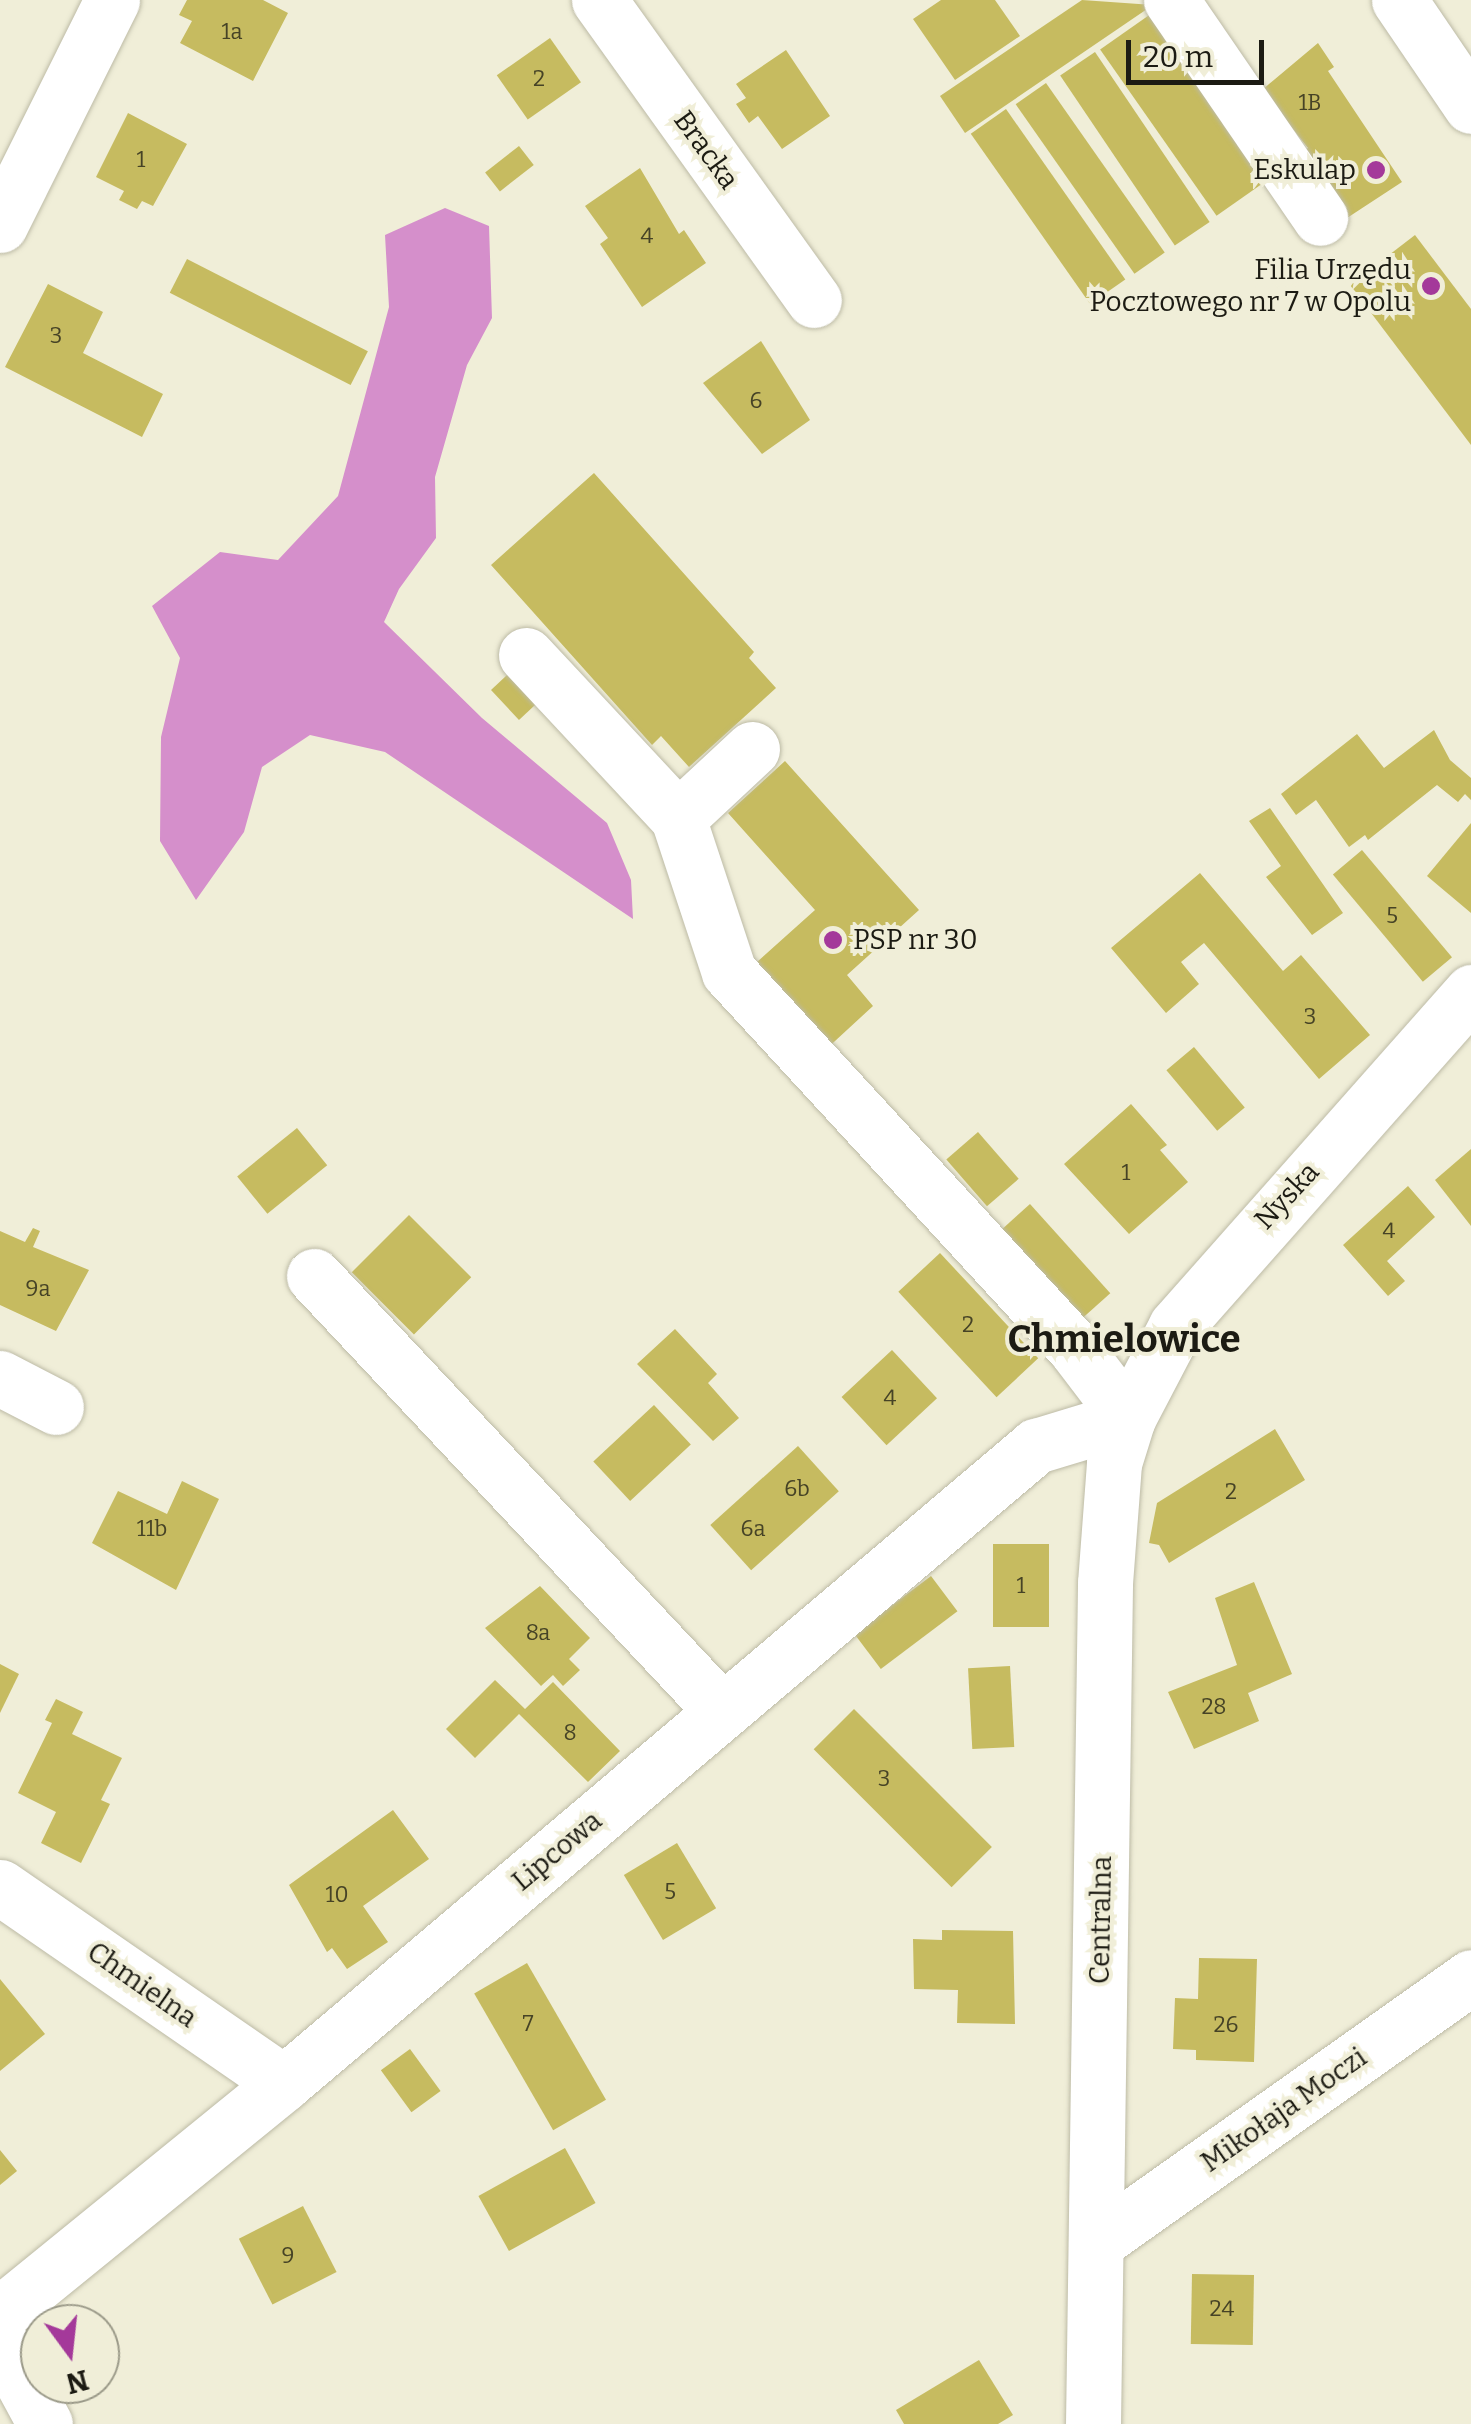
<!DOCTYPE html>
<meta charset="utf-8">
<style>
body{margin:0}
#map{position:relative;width:1471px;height:2424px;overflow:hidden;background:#f0eed8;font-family:Bitter,serif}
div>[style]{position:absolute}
.forest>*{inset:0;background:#d58fcb}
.building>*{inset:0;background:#c6bb60;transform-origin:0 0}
.roads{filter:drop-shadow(0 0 2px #bdbba6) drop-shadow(0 0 2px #bdbba6)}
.minor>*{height:55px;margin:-27.5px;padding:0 27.5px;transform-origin:27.5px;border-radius:27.5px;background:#fff}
.dots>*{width:28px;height:28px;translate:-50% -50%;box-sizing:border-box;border:5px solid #f0eed8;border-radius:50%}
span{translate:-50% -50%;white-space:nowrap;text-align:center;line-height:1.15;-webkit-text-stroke:8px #f0eed8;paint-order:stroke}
.number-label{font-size:22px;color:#464326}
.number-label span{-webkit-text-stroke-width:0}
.street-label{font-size:28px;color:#1c1b13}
.poi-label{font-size:28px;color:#1c1b13}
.right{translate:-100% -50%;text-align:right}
.left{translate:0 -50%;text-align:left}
.district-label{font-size:38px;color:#1c1b13;font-weight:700}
.north{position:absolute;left:20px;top:2304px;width:100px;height:100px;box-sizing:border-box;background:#f0eed8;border:2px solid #9b9a89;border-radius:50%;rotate:165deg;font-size:28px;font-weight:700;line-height:40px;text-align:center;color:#1c1b13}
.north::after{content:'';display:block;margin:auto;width:35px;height:45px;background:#a4399a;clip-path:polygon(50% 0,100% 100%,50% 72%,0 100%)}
.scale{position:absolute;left:1126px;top:40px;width:138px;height:45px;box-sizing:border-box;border:5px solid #1c1b13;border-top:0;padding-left:12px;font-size:30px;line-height:35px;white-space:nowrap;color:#1c1b13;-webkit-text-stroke:8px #f0eed8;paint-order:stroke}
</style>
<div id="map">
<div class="forest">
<i style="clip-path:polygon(445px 208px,489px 226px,492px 318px,467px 365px,435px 477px,436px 538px,399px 589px,384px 622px,482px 718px,607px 823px,631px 880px,633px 919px,385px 752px,310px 735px,262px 767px,244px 832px,196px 900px,160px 841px,161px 737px,180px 658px,152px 606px,220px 552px,278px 560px,338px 496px,389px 307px,385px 235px)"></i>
</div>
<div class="building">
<i style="clip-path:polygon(187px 0,263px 0,288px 13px,253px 81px,180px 43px,192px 21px,179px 15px)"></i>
<i style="clip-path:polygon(941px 0,995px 0,1020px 36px,955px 80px,913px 19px)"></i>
<i style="clip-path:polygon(1082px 0,1153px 5px,965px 133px,940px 96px)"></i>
<i style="left:1155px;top:11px;width:203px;height:67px;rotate:55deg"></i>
<i style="left:550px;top:38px;width:54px;height:65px;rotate:55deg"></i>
<i style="clip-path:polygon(1318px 43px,1334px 67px,1328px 71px,1402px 182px,1347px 218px,1303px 151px,1308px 148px,1262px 90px)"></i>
<i style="clip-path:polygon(786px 50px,830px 116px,782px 149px,758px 116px,749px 123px,736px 104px,746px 98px,736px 84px)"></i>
<i style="left:1095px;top:52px;width:205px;height:42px;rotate:56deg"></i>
<i style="left:1046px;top:83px;width:207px;height:37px;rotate:55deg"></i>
<i style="left:1006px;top:109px;width:208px;height:43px;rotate:55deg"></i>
<i style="clip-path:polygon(128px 113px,187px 144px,153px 206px,142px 201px,137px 209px,119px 200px,124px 191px,96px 177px)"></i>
<i style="left:519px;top:146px;width:24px;height:43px;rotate:52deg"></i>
<i style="clip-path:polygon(640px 168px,679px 234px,684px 230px,706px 263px,642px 307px,600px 244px,608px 238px,585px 206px)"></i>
<i style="clip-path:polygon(1415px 235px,1471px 309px,1471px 445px,1350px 285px)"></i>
<i style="left:187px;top:259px;width:203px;height:38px;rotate:27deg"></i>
<i style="clip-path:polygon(48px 284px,103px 312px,83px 353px,163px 394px,142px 437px,5px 367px)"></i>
<i style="clip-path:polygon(761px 341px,810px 420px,762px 454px,703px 383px)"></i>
<i style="clip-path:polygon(594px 473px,754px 652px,749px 658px,776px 688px,689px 767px,661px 736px,652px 745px,491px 565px)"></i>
<i style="left:521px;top:662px;width:41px;height:41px;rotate:47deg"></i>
<i style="clip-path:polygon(1434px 730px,1450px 760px,1471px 778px,1471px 800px,1465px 794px,1458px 802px,1437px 785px,1368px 840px,1365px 835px,1349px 847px,1316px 800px,1296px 815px,1281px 794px,1357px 734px,1384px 768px)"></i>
<i style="clip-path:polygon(785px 761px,919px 910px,847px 975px,873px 1006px,822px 1053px,747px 971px,815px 910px,728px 813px)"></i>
<i style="clip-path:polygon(1270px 808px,1343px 913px,1312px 935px,1266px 877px,1281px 866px,1249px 821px)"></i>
<i style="clip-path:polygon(1471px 823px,1471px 913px,1427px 876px)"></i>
<i style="left:1362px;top:850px;width:140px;height:38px;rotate:50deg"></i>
<i style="clip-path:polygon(1200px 873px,1283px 971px,1301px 955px,1370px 1035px,1319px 1079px,1204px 943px,1181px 962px,1199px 984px,1166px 1013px,1111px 948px)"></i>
<i style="left:1194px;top:1047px;width:79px;height:36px;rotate:50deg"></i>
<i style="clip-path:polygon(1131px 1104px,1167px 1145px,1160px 1150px,1188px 1182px,1129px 1234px,1064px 1164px)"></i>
<i style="left:297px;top:1128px;width:48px;height:77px;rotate:51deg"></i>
<i style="left:978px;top:1132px;width:62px;height:42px;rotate:49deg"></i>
<i style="clip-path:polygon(1471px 1149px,1471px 1226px,1435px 1180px)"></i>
<i style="clip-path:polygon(1408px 1186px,1435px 1217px,1387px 1261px,1405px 1281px,1388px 1296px,1343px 1245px)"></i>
<i style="left:1030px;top:1204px;width:120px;height:38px;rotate:48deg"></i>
<i style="left:409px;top:1215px;width:88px;height:81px;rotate:45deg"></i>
<i style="clip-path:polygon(33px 1228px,40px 1231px,33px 1247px,89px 1270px,56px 1331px,0 1305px,0 1231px,25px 1242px)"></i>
<i style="left:940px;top:1253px;width:144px;height:57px;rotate:47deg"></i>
<i style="clip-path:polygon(675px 1329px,717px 1374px,708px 1383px,739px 1418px,713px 1441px,637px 1364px)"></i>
<i style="left:892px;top:1350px;width:66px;height:69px;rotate:47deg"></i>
<i style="left:654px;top:1405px;width:54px;height:83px;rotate:47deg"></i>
<i style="clip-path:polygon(1275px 1429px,1305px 1480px,1169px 1563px,1159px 1545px,1149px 1543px,1157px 1503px)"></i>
<i style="left:798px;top:1446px;width:61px;height:118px;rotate:48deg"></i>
<i style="clip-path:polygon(182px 1481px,219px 1499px,176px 1590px,92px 1543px,118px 1491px,167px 1514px)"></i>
<i style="left:993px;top:1544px;width:56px;height:83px"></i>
<i style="left:931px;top:1576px;width:44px;height:96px;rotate:53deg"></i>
<i style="clip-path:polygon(1254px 1582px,1292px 1674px,1248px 1693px,1259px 1721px,1194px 1749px,1168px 1692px,1237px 1665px,1215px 1598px)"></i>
<i style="clip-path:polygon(540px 1586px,590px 1638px,569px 1659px,580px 1670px,563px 1686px,553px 1675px,541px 1686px,485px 1628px)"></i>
<i style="clip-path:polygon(0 1664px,19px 1674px,0 1713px)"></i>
<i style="left:1010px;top:1666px;width:81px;height:42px;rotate:87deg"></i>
<i style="clip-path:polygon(495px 1680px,525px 1709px,553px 1682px,620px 1751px,588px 1782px,519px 1714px,475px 1758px,446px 1729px)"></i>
<i style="clip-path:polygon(56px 1699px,83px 1712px,72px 1734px,122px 1758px,101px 1800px,110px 1804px,81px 1863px,41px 1843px,56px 1812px,18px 1793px,52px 1723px,45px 1720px)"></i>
<i style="left:854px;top:1709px;width:195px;height:57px;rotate:45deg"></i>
<i style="clip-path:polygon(393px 1810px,429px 1859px,363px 1906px,388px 1942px,347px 1969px,332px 1948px,327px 1952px,289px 1885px)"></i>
<i style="left:677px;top:1843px;width:76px;height:62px;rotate:59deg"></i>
<i style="clip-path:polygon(942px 1930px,1013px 1931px,1015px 2024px,957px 2023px,958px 1990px,914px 1989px,913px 1939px,942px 1940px)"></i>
<i style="clip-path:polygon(1199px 1958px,1257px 1959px,1254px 2062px,1196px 2060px,1196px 2050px,1173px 2049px,1175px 1998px,1198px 1999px)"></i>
<i style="left:527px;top:1963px;width:158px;height:61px;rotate:60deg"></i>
<i style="clip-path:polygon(0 1979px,45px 2034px,0 2071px)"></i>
<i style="left:410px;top:2049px;width:52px;height:36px;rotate:54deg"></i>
<i style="left:565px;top:2148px;width:63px;height:99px;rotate:61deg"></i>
<i style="clip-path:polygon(0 2150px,17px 2171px,0 2185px)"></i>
<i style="left:303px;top:2206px;width:74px;height:72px;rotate:63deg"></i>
<i style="left:1192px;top:2274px;width:62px;height:70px;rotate:1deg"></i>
<i style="clip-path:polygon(979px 2360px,1013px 2415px,998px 2424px,904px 2424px,896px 2410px)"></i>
</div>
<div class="roads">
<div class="minor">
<i style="left:599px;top:0;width:369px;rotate:54.4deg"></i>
<i style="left:1171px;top:0;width:264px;rotate:55.6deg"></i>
<i style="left:1399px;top:0;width:128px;rotate:55.8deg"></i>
<i style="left:0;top:225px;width:251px;rotate:-63.5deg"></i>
<i style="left:526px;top:655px;width:223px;rotate:47deg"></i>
<i style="left:752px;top:749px;width:101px;rotate:137deg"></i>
<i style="left:678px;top:818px;width:162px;rotate:71.7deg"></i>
<i style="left:729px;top:972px;width:510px;rotate:47.39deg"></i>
<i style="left:1074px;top:1347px;width:89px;rotate:52.7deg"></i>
<i style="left:314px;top:1276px;width:596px;rotate:46.83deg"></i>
<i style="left:0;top:1378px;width:63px;rotate:27.4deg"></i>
<i style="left:0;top:1887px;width:345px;rotate:34.6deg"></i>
<i style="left:1097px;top:2242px;width:458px;rotate:-35.3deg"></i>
<i style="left:0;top:2314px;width:366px;rotate:-39.1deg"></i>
<i style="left:284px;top:2083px;width:986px;rotate:-40.27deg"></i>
<i style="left:1036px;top:1446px;width:96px;rotate:-16.9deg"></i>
<i style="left:0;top:2341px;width:94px;rotate:61.5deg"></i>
<i style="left:1093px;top:2424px;width:841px;rotate:-89.18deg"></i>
<i style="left:1105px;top:1583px;width:120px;rotate:-85.7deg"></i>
<i style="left:1114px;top:1463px;width:47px;rotate:-72.7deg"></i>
<i style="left:1128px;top:1418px;width:104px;rotate:-62.4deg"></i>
<i style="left:1176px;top:1326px;width:446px;rotate:-48.5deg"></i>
</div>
</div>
<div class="dots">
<i style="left:1376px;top:170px;background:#a4399a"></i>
<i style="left:1431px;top:286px;background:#a4399a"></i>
<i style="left:833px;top:940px;background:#a4399a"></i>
</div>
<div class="number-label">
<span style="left:232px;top:32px">1a</span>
<span style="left:539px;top:79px">2</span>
<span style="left:1310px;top:103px">1B</span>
<span style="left:141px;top:160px">1</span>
<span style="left:647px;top:236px">4</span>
<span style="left:56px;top:336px">3</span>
<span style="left:756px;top:401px">6</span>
<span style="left:1392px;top:916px">5</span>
<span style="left:1310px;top:1017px">3</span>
<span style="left:1126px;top:1173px">1</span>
<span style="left:1389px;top:1231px">4</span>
<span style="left:38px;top:1289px">9a</span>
<span style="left:968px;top:1325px">2</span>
<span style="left:890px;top:1398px">4</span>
<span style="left:797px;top:1489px">6b</span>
<span style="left:1231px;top:1492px">2</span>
<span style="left:152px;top:1529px">11b</span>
<span style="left:753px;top:1529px">6a</span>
<span style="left:1021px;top:1586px">1</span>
<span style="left:538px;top:1633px">8a</span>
<span style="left:1214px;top:1707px">28</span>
<span style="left:570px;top:1733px">8</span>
<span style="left:884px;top:1779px">3</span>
<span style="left:670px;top:1892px">5</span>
<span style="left:337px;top:1895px">10</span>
<span style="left:528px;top:2024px">7</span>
<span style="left:1226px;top:2025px">26</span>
<span style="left:288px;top:2256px">9</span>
<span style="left:1222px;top:2309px">24</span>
</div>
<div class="street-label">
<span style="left:706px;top:150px;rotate:54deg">Bracka</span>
<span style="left:1287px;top:1196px;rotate:-47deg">Nyska</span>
<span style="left:557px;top:1851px;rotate:-40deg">Lipcowa</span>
<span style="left:1101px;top:1920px;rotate:-89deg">Centralna</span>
<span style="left:142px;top:1985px;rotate:35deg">Chmielna</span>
<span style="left:1284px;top:2110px;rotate:-35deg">Mikołaja Moczi</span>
</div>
<div class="poi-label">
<span class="right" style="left:1356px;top:170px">Eskulap</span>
<span class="right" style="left:1411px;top:286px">Filia Urzędu<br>Pocztowego nr 7 w Opolu</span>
<span class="left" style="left:853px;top:940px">PSP nr 30</span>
</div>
<div class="district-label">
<span style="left:1124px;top:1340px">Chmielowice</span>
</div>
<div class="north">N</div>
<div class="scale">20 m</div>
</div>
